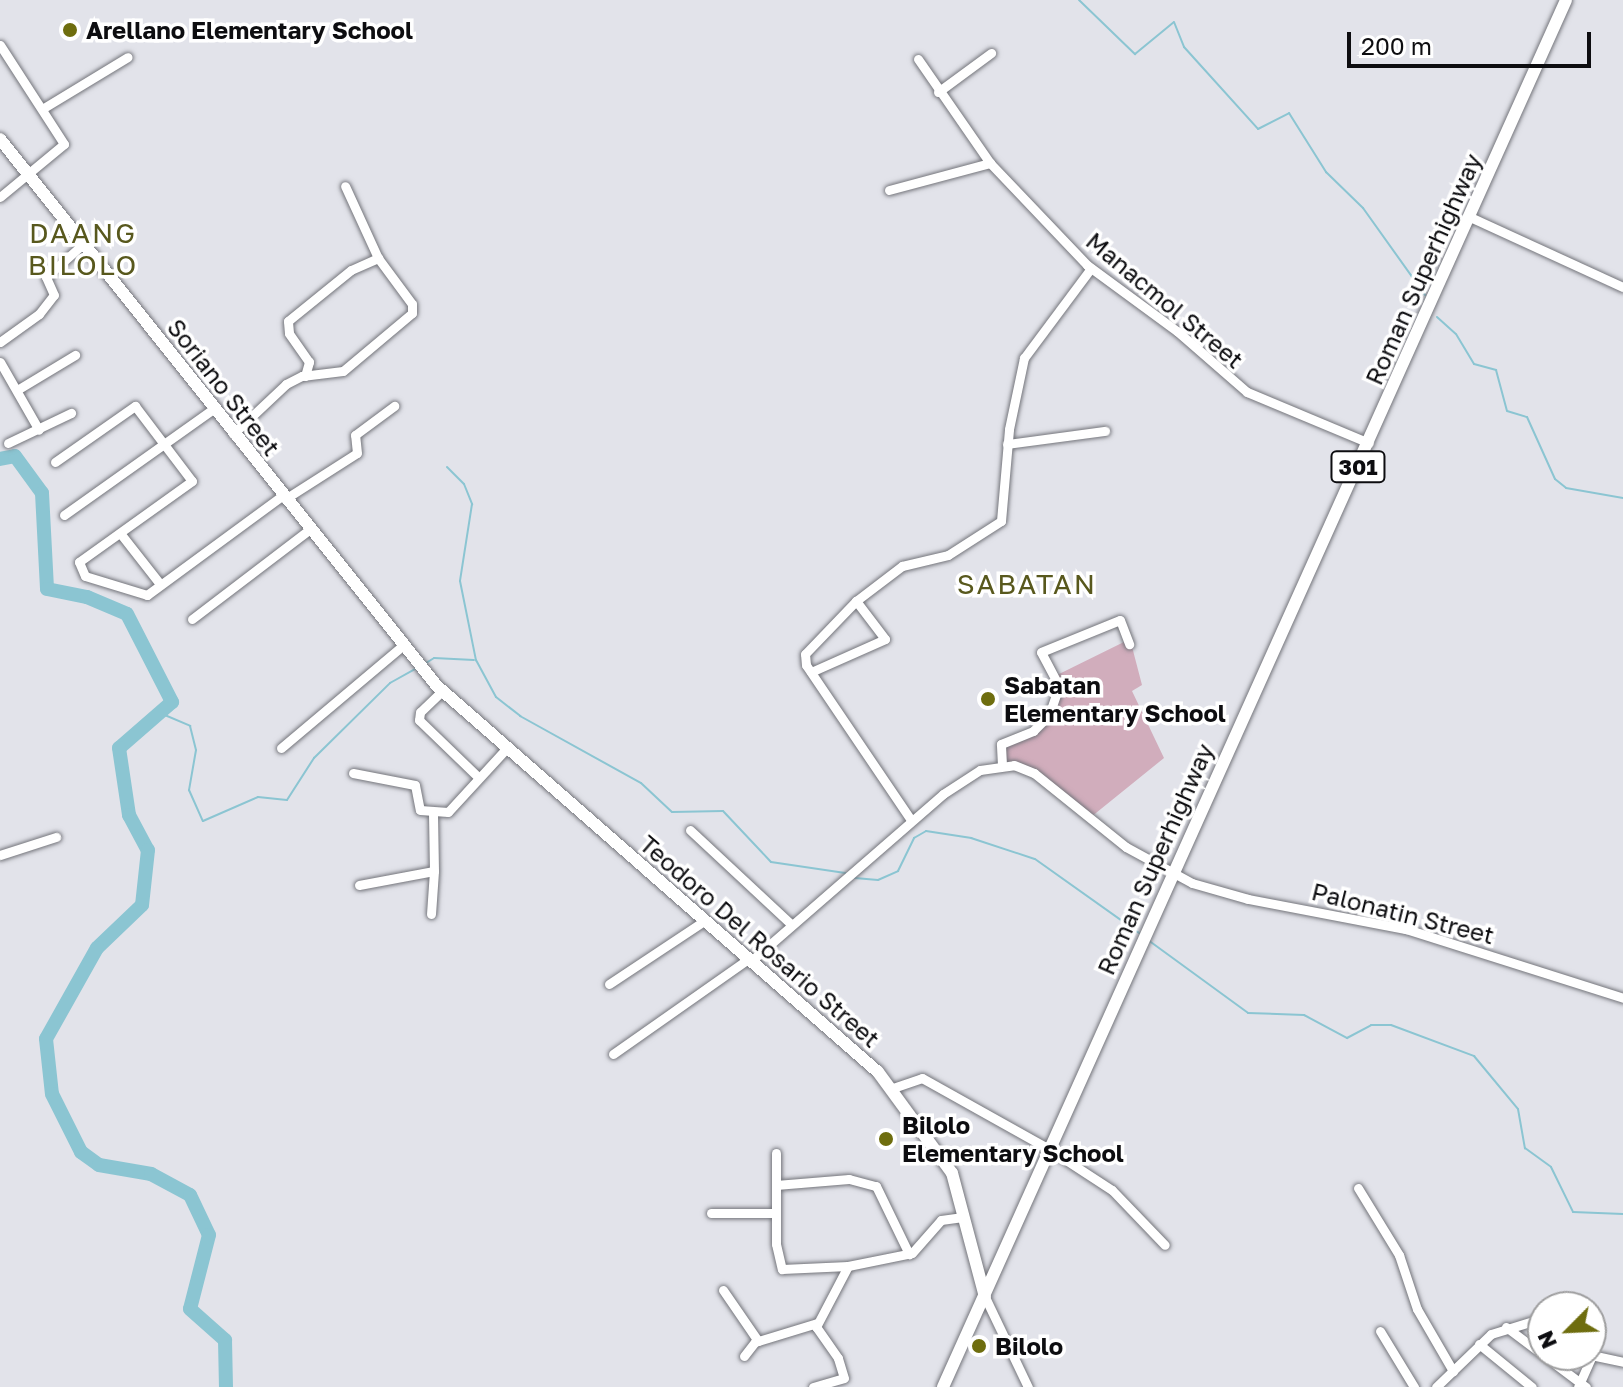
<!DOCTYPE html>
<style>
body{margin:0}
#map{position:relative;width:1623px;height:1387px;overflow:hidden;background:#e2e3ea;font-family:"Golos Text",sans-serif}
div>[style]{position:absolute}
.green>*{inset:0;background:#d1adbc}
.stream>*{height:2px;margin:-1px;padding:0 1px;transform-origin:1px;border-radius:1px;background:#8bc5d2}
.river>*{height:14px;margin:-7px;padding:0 7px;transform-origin:7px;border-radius:7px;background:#8bc5d2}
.roads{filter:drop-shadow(0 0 2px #74757b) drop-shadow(0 0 2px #74757b)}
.minor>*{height:9px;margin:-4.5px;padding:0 4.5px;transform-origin:4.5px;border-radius:4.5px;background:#fff}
.major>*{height:12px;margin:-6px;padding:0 6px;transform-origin:6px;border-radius:6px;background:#fff}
.dots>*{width:22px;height:22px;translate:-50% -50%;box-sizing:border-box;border:4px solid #fff;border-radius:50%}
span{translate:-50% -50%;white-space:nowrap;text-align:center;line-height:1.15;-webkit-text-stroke:7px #fff;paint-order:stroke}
.shield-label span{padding:2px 6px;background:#fff;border:2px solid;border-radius:6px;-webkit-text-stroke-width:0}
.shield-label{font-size:22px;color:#0d0d10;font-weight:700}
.poi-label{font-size:24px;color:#0d0d10;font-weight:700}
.left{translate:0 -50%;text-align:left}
.street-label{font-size:24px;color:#0d0d10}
.quarter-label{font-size:28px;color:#58581d;letter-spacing:2px}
.north{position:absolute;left:1527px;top:1291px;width:80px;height:80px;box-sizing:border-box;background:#fff;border:2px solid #9e9e9f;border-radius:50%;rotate:246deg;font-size:22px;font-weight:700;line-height:32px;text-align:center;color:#0d0d10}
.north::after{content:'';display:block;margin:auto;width:28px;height:36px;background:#6e6d0e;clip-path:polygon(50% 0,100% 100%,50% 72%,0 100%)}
.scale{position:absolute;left:1347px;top:32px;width:244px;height:36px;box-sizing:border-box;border:4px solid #0d0d10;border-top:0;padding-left:10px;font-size:24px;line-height:28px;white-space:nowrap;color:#0d0d10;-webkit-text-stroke:6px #fff;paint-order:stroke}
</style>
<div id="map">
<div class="green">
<i style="clip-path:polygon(1130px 639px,1142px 685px,1132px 691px,1164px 758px,1091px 817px,1043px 777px,1004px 762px,1003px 745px,1052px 718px,1060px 686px,1055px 676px)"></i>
</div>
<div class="stream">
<i style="left:1079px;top:0;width:78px;rotate:44deg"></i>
<i style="left:1135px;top:54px;width:50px;rotate:-39.4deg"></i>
<i style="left:1174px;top:22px;width:27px;rotate:68deg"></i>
<i style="left:1184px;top:47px;width:110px;rotate:47.9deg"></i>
<i style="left:1258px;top:129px;width:35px;rotate:-27deg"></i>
<i style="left:1289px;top:113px;width:70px;rotate:57.9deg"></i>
<i style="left:1326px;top:172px;width:52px;rotate:44.2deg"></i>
<i style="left:1363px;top:208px;width:107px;rotate:54.5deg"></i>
<i style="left:1437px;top:317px;width:25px;rotate:42deg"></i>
<i style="left:1456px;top:334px;width:35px;rotate:59deg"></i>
<i style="left:1474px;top:364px;width:23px;rotate:15deg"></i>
<i style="left:1496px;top:370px;width:42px;rotate:75deg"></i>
<i style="left:1507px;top:411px;width:21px;rotate:17deg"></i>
<i style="left:1527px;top:417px;width:68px;rotate:65.7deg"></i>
<i style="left:1555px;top:479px;width:14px;rotate:39deg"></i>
<i style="left:1566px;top:488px;width:58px;rotate:10deg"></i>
<i style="left:447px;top:467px;width:24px;rotate:45deg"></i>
<i style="left:464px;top:484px;width:22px;rotate:68deg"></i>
<i style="left:472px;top:504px;width:78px;rotate:98.9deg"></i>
<i style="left:460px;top:581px;width:81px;rotate:78.6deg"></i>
<i style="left:476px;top:660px;width:42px;rotate:61.6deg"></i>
<i style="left:496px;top:697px;width:31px;rotate:38deg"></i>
<i style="left:520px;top:716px;width:138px;rotate:29deg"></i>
<i style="left:641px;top:783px;width:42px;rotate:43.1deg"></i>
<i style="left:672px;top:812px;width:51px;rotate:-1.1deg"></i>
<i style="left:723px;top:811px;width:70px;rotate:46.7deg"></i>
<i style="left:771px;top:862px;width:75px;rotate:8.5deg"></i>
<i style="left:426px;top:663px;width:9px;rotate:-32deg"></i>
<i style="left:434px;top:658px;width:40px;rotate:2.9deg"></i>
<i style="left:160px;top:713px;width:33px;rotate:23deg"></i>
<i style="left:190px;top:726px;width:25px;rotate:76deg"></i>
<i style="left:196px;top:750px;width:41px;rotate:99.9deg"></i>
<i style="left:189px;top:790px;width:34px;rotate:66deg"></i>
<i style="left:203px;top:821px;width:60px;rotate:-23.6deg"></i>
<i style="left:258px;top:797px;width:29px;rotate:6deg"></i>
<i style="left:287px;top:800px;width:50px;rotate:-57.3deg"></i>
<i style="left:314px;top:758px;width:107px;rotate:-44.6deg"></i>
<i style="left:390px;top:683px;width:31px;rotate:-29deg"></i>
<i style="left:855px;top:878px;width:23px;rotate:5deg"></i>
<i style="left:878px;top:880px;width:22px;rotate:-24deg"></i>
<i style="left:898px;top:871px;width:37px;rotate:-64deg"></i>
<i style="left:914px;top:838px;width:14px;rotate:-30deg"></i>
<i style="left:926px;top:831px;width:46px;rotate:8.8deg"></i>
<i style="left:971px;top:838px;width:67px;rotate:18.2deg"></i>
<i style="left:1035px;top:859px;width:128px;rotate:35.4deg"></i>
<i style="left:1148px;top:940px;width:124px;rotate:36.1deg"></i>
<i style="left:1248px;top:1013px;width:56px;rotate:2deg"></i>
<i style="left:1304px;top:1015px;width:49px;rotate:28.1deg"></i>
<i style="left:1347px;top:1038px;width:27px;rotate:-28deg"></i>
<i style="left:1371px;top:1025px;width:20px"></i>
<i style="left:1391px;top:1025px;width:89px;rotate:20.5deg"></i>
<i style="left:1474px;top:1056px;width:69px;rotate:50.3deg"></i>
<i style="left:1518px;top:1109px;width:40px;rotate:80deg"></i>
<i style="left:1525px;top:1148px;width:32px;rotate:36deg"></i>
<i style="left:1551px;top:1167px;width:50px;rotate:63.9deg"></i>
<i style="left:1573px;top:1212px;width:50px;rotate:2.3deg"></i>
</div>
<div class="river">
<i style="left:0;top:459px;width:15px;rotate:-11deg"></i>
<i style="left:15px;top:456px;width:46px;rotate:53.9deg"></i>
<i style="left:42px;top:493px;width:96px;rotate:87deg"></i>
<i style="left:47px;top:589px;width:41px;rotate:11.3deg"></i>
<i style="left:87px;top:597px;width:43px;rotate:23deg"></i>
<i style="left:127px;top:614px;width:99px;rotate:62.9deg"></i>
<i style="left:172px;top:702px;width:70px;rotate:139deg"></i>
<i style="left:119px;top:748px;width:68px;rotate:81.5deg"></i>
<i style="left:129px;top:815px;width:40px;rotate:62deg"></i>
<i style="left:148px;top:850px;width:55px;rotate:96.2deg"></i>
<i style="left:142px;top:905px;width:62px;rotate:136.3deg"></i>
<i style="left:97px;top:948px;width:104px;rotate:119.3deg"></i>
<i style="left:46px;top:1039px;width:55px;rotate:83.8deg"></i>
<i style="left:52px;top:1094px;width:65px;rotate:63.4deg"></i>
<i style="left:81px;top:1152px;width:22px;rotate:36deg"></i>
<i style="left:99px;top:1165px;width:53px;rotate:9.8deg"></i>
<i style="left:151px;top:1174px;width:44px;rotate:28.3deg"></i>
<i style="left:190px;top:1195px;width:44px;rotate:64.6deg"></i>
<i style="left:209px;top:1235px;width:76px;rotate:104.4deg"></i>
<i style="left:190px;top:1309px;width:47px;rotate:41.5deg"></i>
<i style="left:225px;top:1340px;width:47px;rotate:88.8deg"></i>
</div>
<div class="roads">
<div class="minor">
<i style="left:0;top:45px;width:118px;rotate:57.1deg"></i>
<i style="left:64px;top:144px;width:83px;rotate:140.4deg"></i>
<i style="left:918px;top:59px;width:126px;rotate:55.3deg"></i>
<i style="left:990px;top:163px;width:141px;rotate:46.4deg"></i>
<i style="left:1087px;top:265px;width:112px;rotate:36.3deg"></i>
<i style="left:1177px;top:331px;width:93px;rotate:41.1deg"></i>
<i style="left:1247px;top:392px;width:132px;rotate:22.7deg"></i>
<i style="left:938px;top:92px;width:66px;rotate:-36.3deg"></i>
<i style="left:42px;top:109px;width:100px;rotate:-31.2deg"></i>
<i style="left:889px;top:190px;width:105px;rotate:-15deg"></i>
<i style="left:1470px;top:217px;width:168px;rotate:24.6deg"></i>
<i style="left:0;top:342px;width:48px;rotate:-35.7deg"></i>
<i style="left:39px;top:314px;width:24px;rotate:-52deg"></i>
<i style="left:54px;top:295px;width:20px;rotate:-114deg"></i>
<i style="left:46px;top:277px;width:50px;rotate:-41.7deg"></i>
<i style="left:0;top:362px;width:78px;rotate:60.2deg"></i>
<i style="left:305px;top:376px;width:15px;rotate:-74deg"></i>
<i style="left:309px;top:362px;width:35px;rotate:-125deg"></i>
<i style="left:289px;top:333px;width:12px;rotate:-95deg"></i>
<i style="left:288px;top:321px;width:81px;rotate:-39deg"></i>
<i style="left:351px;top:270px;width:30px;rotate:-24deg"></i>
<i style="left:17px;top:390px;width:68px;rotate:-31.1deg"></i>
<i style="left:233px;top:434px;width:73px;rotate:-43.3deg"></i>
<i style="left:286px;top:384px;width:18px;rotate:-27deg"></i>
<i style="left:302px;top:376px;width:41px;rotate:-7deg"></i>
<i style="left:343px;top:371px;width:90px;rotate:-40deg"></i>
<i style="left:412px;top:313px;width:9px;rotate:-90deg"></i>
<i style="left:412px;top:304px;width:57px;rotate:-126.5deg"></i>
<i style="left:378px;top:258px;width:79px;rotate:-114.6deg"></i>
<i style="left:8px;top:443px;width:70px;rotate:-25.5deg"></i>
<i style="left:1007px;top:444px;width:99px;rotate:-7.6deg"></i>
<i style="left:55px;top:462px;width:98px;rotate:-35deg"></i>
<i style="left:135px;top:406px;width:94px;rotate:52.8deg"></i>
<i style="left:192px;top:481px;width:139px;rotate:144.4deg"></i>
<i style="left:79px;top:562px;width:15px;rotate:67deg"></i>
<i style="left:85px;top:576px;width:65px;rotate:17deg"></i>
<i style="left:147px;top:595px;width:167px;rotate:-36.3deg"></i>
<i style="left:285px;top:499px;width:85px;rotate:-32.6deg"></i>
<i style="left:357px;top:453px;width:18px;rotate:-96deg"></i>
<i style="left:355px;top:435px;width:49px;rotate:-36.6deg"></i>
<i style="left:64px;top:515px;width:183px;rotate:-35.4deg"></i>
<i style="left:120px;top:533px;width:65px;rotate:51.9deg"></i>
<i style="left:192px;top:619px;width:147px;rotate:-37.3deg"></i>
<i style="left:811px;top:672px;width:81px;rotate:-24deg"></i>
<i style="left:885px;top:639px;width:48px;rotate:-127.3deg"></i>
<i style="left:442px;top:691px;width:30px;rotate:136deg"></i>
<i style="left:420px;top:712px;width:8px;rotate:97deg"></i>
<i style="left:419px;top:720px;width:81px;rotate:44deg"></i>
<i style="left:281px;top:748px;width:158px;rotate:-40.1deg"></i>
<i style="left:1002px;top:765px;width:21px;rotate:-93deg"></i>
<i style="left:1001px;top:744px;width:35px;rotate:-22deg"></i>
<i style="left:1033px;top:731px;width:23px;rotate:-45deg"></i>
<i style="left:1049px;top:715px;width:31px;rotate:-71deg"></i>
<i style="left:1059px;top:686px;width:38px;rotate:-118deg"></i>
<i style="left:1041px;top:652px;width:85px;rotate:-22.1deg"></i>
<i style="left:1120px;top:620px;width:26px;rotate:69deg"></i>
<i style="left:353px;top:773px;width:63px;rotate:11deg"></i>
<i style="left:415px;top:785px;width:25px;rotate:79deg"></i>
<i style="left:420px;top:810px;width:28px;rotate:4deg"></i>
<i style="left:448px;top:812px;width:84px;rotate:-47.4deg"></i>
<i style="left:911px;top:820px;width:187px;rotate:-124.1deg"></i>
<i style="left:806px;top:665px;width:11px;rotate:-95deg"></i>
<i style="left:805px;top:654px;width:74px;rotate:-46.1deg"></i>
<i style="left:856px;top:601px;width:58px;rotate:-37.3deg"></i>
<i style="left:902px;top:566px;width:47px;rotate:-13.4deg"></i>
<i style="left:948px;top:555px;width:63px;rotate:-32.7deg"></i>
<i style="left:1001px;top:521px;width:92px;rotate:-85deg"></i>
<i style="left:1009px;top:429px;width:73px;rotate:-78.1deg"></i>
<i style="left:1024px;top:358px;width:112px;rotate:-53.3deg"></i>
<i style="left:690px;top:830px;width:139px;rotate:43deg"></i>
<i style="left:0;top:855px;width:59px;rotate:-17.8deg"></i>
<i style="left:359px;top:885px;width:76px;rotate:-10.6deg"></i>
<i style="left:434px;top:871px;width:57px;rotate:-91deg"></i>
<i style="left:431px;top:914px;width:43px;rotate:-86deg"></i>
<i style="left:751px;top:961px;width:254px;rotate:-41deg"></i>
<i style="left:943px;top:794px;width:44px;rotate:-33deg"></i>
<i style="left:980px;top:770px;width:34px;rotate:-8deg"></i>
<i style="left:1014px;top:765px;width:22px;rotate:22deg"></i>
<i style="left:1034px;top:773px;width:118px;rotate:38.8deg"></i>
<i style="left:1126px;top:847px;width:75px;rotate:28.6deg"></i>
<i style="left:1192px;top:883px;width:58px;rotate:15.9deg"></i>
<i style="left:1248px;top:899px;width:161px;rotate:10.8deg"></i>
<i style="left:1406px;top:929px;width:228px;rotate:17.6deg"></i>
<i style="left:609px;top:984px;width:114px;rotate:-33.6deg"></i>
<i style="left:613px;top:1054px;width:165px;rotate:-35.1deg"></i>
<i style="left:890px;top:1089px;width:34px;rotate:-19deg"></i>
<i style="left:922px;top:1078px;width:145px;rotate:29.2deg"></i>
<i style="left:1049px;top:1149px;width:75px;rotate:33.1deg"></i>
<i style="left:1112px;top:1190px;width:76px;rotate:46.1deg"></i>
<i style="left:776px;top:1153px;width:91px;rotate:90deg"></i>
<i style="left:776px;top:1244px;width:26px;rotate:77deg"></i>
<i style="left:782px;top:1269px;width:66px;rotate:-2.6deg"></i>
<i style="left:848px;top:1266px;width:65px;rotate:-11.5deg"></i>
<i style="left:912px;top:1253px;width:44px;rotate:-48.7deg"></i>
<i style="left:941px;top:1220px;width:22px;rotate:-8deg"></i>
<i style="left:776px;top:1185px;width:73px;rotate:-4.7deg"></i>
<i style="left:849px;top:1179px;width:28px;rotate:15deg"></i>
<i style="left:876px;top:1186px;width:76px;rotate:64.1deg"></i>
<i style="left:1358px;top:1188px;width:79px;rotate:58.5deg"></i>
<i style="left:1399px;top:1255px;width:57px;rotate:71.6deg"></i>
<i style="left:1417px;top:1309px;width:72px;rotate:59.9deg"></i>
<i style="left:711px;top:1213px;width:65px"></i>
<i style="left:723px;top:1290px;width:62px;rotate:55.5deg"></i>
<i style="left:985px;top:1297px;width:100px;rotate:64.5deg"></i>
<i style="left:1506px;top:1327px;width:100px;rotate:36.9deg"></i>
<i style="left:1380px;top:1331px;width:66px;rotate:58.7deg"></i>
<i style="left:1479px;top:1344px;width:68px;rotate:39.1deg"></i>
<i style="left:1591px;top:1355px;width:33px;rotate:12deg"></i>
<i style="left:744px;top:1356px;width:18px;rotate:-52deg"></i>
<i style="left:755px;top:1342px;width:65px;rotate:-17deg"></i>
<i style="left:813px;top:1387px;width:32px;rotate:-16deg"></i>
<i style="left:844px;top:1378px;width:21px;rotate:-107deg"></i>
<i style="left:838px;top:1358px;width:38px;rotate:-125deg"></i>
<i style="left:816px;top:1327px;width:69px;rotate:-62.3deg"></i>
<i style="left:1436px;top:1387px;width:76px;rotate:-43.9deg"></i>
<i style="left:1491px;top:1334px;width:54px;rotate:-17.1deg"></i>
<i style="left:1578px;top:1387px;width:34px;rotate:-66deg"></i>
</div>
<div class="major">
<i style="left:0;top:139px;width:700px;rotate:51.38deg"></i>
<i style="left:437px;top:686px;width:586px;rotate:41.2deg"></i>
<i style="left:878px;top:1072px;width:125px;rotate:53.8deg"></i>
<i style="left:952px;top:1173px;width:128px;rotate:75.1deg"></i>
<i style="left:943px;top:1387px;width:1520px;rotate:-65.81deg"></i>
</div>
</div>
<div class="dots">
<i style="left:70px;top:30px;background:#6e6d0e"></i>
<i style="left:988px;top:699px;background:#6e6d0e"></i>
<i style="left:886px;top:1139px;background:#6e6d0e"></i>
<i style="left:979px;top:1346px;background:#6e6d0e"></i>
</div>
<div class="shield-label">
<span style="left:1358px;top:467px">301</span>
</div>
<div class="poi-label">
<span class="left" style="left:86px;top:30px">Arellano Elementary School</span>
<span class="left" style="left:1004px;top:699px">Sabatan<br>Elementary School</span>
<span class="left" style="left:902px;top:1139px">Bilolo<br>Elementary School</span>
<span class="left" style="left:995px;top:1346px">Bilolo</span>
</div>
<div class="street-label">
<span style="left:1423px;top:269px;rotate:-66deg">Roman Superhighway</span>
<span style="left:1165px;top:300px;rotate:40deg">Manacmol Street</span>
<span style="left:224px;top:387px;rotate:52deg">Soriano Street</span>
<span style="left:1155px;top:859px;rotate:-66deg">Roman Superhighway</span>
<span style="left:1403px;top:913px;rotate:14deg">Palonatin Street</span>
<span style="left:760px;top:941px;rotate:41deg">Teodoro Del Rosario Street</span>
</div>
<div class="quarter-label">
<span style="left:83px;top:249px">DAANG<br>BILOLO</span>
<span style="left:1027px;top:584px">SABATAN</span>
</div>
<div class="north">N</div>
<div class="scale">200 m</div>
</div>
